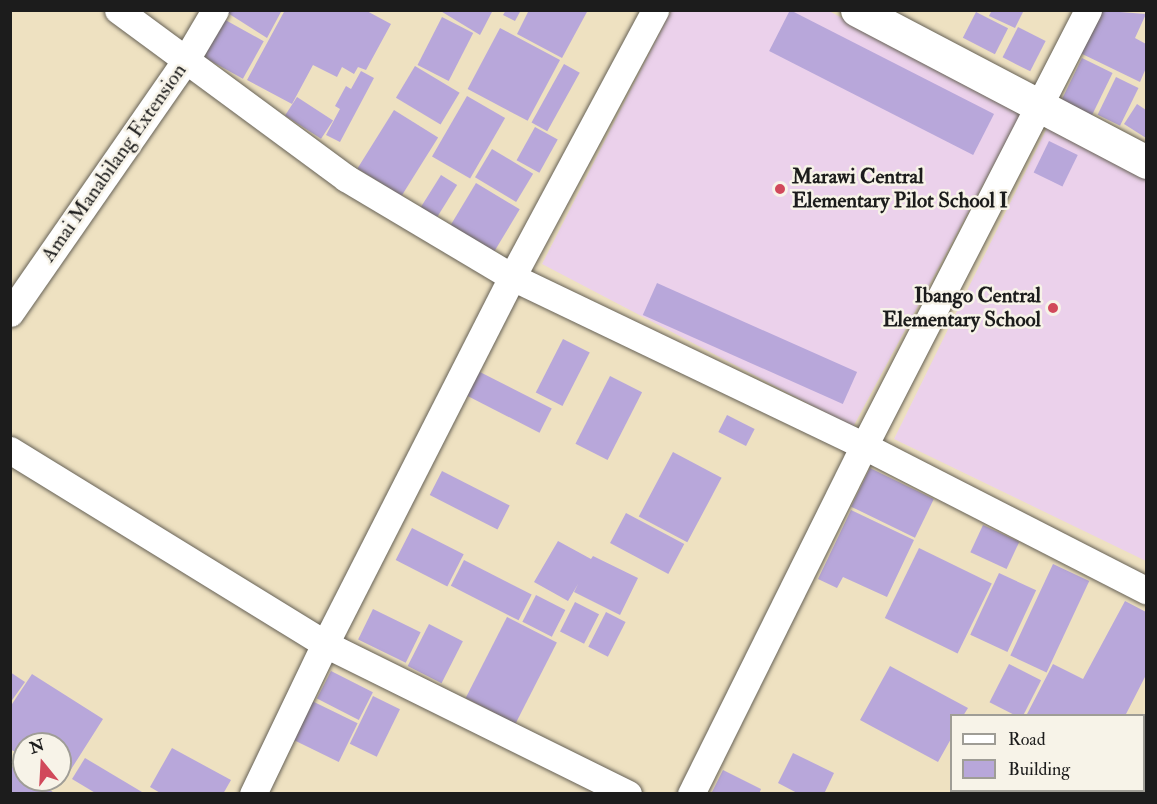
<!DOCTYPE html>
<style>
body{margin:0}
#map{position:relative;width:1157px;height:804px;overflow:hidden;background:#eee1c1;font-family:"IM FELL Double Pica",serif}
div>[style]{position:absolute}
.built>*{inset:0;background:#ebd1eb}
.building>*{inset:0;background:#b8a7da;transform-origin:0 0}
.roads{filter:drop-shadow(0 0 2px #666156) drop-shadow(0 0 2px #666156)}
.minor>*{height:27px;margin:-13.5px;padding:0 13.5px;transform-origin:13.5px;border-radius:13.5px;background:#fff}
.major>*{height:33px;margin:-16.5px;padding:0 16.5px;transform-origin:16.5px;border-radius:16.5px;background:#fff}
.dots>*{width:16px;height:16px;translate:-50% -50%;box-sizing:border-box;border:3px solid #f7f3e8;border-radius:50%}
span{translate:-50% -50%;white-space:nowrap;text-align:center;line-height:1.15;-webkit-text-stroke:5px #f7f3e8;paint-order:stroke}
.street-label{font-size:21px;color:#1c1c1c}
.poi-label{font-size:21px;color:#1c1c1c;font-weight:700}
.left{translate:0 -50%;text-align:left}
.right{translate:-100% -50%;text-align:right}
.frame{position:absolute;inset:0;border:12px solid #1c1c1c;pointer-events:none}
.legend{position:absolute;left:950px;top:714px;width:195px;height:78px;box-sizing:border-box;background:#f7f3e8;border:2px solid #9f9d96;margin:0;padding:8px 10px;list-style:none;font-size:18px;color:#1c1c1c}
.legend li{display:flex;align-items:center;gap:12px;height:30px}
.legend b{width:30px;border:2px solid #9f9d96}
.north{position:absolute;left:12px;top:732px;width:60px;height:60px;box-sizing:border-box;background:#f7f3e8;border:2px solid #9f9d96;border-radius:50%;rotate:342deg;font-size:16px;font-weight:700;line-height:24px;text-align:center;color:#1c1c1c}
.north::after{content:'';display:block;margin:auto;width:21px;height:27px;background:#d1495b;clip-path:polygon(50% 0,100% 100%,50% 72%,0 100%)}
</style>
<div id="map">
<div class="built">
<i style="clip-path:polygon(671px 11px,829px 11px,1021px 114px,853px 427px,542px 264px)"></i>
<i style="clip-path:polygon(1048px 126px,1146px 177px,1146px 561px,894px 439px)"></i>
</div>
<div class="building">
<i style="clip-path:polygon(223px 10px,282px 10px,267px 38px)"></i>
<i style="clip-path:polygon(285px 10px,365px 10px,391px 24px,366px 70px,358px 67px,354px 74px,342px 67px,337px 77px,313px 65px,292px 104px,247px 80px)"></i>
<i style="clip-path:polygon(439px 10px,493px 10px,480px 35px)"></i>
<i style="clip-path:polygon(506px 10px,521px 10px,515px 21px,503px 15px)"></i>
<i style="clip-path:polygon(529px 10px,588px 10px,562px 58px,517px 34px)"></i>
<i style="left:790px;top:10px;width:229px;height:46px;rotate:27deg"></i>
<i style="clip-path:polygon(992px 10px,1024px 10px,1015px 28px,989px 16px)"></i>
<i style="clip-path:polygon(1094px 10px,1146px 14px,1135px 38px,1146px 44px,1146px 68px,1140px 82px,1074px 50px)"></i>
<i style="left:976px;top:12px;width:36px;height:29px;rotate:27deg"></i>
<i style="left:220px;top:17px;width:50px;height:43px;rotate:29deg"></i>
<i style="left:442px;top:17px;width:35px;height:54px;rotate:27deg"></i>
<i style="left:1018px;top:27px;width:31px;height:34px;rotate:27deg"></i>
<i style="left:500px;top:28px;width:68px;height:69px;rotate:28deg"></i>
<i style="left:1082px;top:58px;width:34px;height:47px;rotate:26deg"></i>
<i style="left:564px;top:64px;width:18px;height:67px;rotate:29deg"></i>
<i style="left:415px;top:66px;width:52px;height:37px;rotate:31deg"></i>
<i style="clip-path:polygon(361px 71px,374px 78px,340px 142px,326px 135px,340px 109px,335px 106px,346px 86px,351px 89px)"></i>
<i style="left:1116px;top:77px;width:25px;height:42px;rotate:26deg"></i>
<i style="left:467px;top:96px;width:44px;height:70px;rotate:30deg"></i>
<i style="left:297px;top:97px;width:43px;height:22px;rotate:33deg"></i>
<i style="clip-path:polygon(1137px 104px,1146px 110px,1146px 138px,1124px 124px)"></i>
<i style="left:394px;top:110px;width:52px;height:69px;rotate:32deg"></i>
<i style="left:535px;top:127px;width:26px;height:38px;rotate:29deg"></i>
<i style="left:1049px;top:141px;width:32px;height:35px;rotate:26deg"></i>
<i style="left:492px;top:149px;width:48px;height:33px;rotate:31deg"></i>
<i style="left:441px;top:175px;width:19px;height:44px;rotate:32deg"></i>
<i style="left:476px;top:183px;width:51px;height:52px;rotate:31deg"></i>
<i style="left:657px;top:283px;width:219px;height:35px;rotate:24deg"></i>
<i style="left:563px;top:339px;width:30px;height:60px;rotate:27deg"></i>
<i style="left:476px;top:370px;width:85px;height:27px;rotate:27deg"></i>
<i style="left:610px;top:376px;width:36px;height:76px;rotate:27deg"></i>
<i style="left:727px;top:415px;width:31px;height:19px;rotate:27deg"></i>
<i style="left:673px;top:452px;width:55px;height:73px;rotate:28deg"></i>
<i style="left:870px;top:468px;width:71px;height:43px;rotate:26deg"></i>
<i style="left:442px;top:471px;width:76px;height:27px;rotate:27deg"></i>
<i style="clip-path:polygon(851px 510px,914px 540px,887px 597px,843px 577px,837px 588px,818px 579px)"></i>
<i style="left:626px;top:513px;width:66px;height:34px;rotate:28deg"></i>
<i style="left:983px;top:525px;width:40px;height:30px;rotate:25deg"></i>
<i style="left:412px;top:528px;width:58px;height:36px;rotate:27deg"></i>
<i style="clip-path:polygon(558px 541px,591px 559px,593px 556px,638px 578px,620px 615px,574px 592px,578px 584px,568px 601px,534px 582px)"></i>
<i style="left:919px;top:548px;width:81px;height:78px;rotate:26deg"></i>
<i style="left:464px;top:560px;width:76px;height:29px;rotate:27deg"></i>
<i style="left:1053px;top:564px;width:40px;height:101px;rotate:25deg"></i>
<i style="left:999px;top:573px;width:41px;height:68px;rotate:25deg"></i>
<i style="left:536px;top:595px;width:33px;height:30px;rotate:27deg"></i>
<i style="clip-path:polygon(1125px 601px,1146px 612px,1146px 675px,1125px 716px,1026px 716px,1053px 664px,1083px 679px)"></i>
<i style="left:575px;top:602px;width:27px;height:33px;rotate:27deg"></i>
<i style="left:373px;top:609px;width:53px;height:34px;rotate:26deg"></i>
<i style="left:606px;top:612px;width:22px;height:39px;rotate:27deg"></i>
<i style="left:507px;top:617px;width:56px;height:91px;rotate:27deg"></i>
<i style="left:429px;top:624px;width:38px;height:47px;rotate:27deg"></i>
<i style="left:1009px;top:664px;width:36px;height:43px;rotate:27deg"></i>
<i style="clip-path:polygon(890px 666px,968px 708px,963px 716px,952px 716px,952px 737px,938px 762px,860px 720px)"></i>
<i style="left:331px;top:671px;width:47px;height:31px;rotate:27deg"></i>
<i style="clip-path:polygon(10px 672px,25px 682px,10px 703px)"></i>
<i style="clip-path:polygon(32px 674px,103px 719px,63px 782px,60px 744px,24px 744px,24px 757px,10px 749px,10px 707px)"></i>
<i style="left:373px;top:696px;width:30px;height:53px;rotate:26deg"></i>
<i style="left:310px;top:700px;width:53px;height:43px;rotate:26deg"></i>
<i style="clip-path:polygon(172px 748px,231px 780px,223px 794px,162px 794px,150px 787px)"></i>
<i style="clip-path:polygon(793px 753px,834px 773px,824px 794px,799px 794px,778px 783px)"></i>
<i style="clip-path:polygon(85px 758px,142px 792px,141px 794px,97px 794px,72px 779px)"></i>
<i style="clip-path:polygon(10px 765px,24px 774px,24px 780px,34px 780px,56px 794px,10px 794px)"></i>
<i style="clip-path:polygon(723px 770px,761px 789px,759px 794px,711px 794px)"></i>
</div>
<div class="roads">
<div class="minor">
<i style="left:118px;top:10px;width:283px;rotate:36.4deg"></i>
<i style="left:346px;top:178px;width:193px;rotate:30.8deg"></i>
<i style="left:512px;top:277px;width:390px;rotate:25.6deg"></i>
<i style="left:864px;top:446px;width:317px;rotate:27.1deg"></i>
<i style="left:10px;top:313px;width:307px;rotate:-55.2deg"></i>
<i style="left:185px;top:61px;width:59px;rotate:-59.5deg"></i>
<i style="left:10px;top:450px;width:370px;rotate:31.6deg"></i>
<i style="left:325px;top:644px;width:338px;rotate:26.3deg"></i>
<i style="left:253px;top:794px;width:166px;rotate:-64.4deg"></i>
<i style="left:325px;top:644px;width:412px;rotate:-63deg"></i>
<i style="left:512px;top:277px;width:303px;rotate:-61.8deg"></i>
<i style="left:691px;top:794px;width:389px;rotate:-63.6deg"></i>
<i style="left:864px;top:446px;width:490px;rotate:-62.8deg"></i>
</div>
<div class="major">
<i style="left:857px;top:10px;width:327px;rotate:27.7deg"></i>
<i style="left:1146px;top:794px;width:2px;rotate:-90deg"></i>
</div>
</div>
<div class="dots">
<i style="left:780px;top:189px;background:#d1495b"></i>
<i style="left:1053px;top:308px;background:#d1495b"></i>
</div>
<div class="street-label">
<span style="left:114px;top:163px;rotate:-55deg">Amai Manabilang Extension</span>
</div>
<div class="poi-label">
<span class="left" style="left:792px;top:189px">Marawi Central<br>Elementary Pilot School I</span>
<span class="right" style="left:1041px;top:308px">Ibango Central<br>Elementary School</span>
</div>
<div class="frame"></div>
<ul class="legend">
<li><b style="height:8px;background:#fff"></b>Road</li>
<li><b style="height:16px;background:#b8a7da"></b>Building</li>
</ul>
<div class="north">N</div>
</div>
